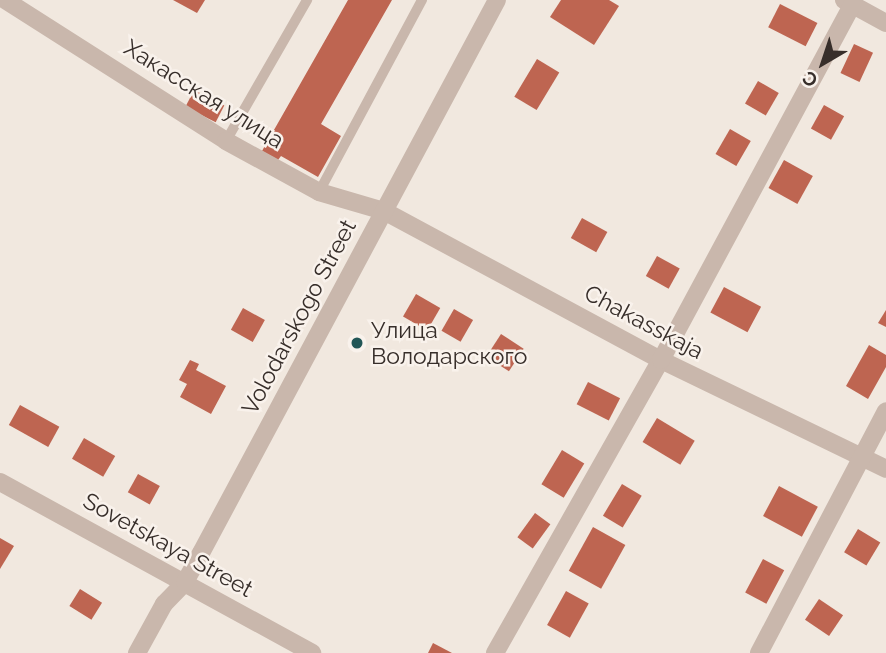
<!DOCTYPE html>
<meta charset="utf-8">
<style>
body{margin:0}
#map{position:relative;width:886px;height:653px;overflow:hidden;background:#f1e8df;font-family:Raleway,sans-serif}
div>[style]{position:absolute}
.building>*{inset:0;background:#be6551;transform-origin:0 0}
.lane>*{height:10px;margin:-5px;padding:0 5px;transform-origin:5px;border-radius:5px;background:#c9b7ac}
.street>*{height:18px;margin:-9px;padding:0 9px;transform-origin:9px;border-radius:9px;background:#c9b7ac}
.dots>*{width:19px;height:19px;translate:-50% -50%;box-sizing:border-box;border:4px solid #f9f2ec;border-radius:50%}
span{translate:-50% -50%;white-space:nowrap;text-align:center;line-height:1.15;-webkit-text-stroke:5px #f9f2ec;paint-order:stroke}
.street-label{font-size:23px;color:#372e2a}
.poi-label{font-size:23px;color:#372e2a}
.left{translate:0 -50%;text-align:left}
.north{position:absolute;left:788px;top:28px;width:70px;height:70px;-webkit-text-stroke:5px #f9f2ec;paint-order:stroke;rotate:219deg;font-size:19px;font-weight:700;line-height:28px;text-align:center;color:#372e2a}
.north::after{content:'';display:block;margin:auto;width:24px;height:32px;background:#372e2a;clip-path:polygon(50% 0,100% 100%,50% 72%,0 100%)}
</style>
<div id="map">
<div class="building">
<i style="clip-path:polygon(173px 0,205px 0,197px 13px)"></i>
<i style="clip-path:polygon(348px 0,392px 0,321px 124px,341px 136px,318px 177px,281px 156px,278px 160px,262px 151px)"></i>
<i style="clip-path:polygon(561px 0,609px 0,619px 6px,594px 45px,550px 17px)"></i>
<i style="left:780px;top:4px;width:42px;height:26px;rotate:27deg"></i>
<i style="left:854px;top:44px;width:21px;height:32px;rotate:25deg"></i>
<i style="left:537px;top:59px;width:26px;height:44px;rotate:31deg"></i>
<i style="left:758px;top:81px;width:24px;height:26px;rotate:30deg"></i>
<i style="left:194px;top:90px;width:34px;height:19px;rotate:27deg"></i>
<i style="left:824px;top:105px;width:23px;height:27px;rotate:29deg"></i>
<i style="left:730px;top:129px;width:24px;height:29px;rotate:30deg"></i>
<i style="left:784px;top:160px;width:33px;height:32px;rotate:29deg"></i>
<i style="left:582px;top:218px;width:29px;height:23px;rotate:29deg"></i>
<i style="left:657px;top:256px;width:26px;height:23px;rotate:29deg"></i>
<i style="left:724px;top:287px;width:42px;height:29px;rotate:28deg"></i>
<i style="left:416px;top:294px;width:28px;height:26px;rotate:30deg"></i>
<i style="left:243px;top:308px;width:25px;height:25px;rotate:29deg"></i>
<i style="left:454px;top:309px;width:22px;height:25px;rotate:30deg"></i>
<i style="clip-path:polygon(886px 310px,886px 327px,878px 323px)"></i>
<i style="left:501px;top:334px;width:27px;height:27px;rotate:33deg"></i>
<i style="clip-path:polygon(869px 345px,886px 355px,886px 367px,868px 399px,846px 386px)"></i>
<i style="clip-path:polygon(190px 360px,199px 364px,196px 370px,226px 386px,211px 414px,180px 397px,187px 384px,179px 380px)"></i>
<i style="left:588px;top:382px;width:36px;height:25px;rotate:27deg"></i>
<i style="left:20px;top:405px;width:45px;height:23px;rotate:29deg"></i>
<i style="left:657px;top:418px;width:44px;height:28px;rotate:31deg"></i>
<i style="left:84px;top:438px;width:36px;height:24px;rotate:30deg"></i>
<i style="left:562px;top:450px;width:26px;height:40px;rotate:31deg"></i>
<i style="left:138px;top:474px;width:25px;height:21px;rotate:29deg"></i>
<i style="left:622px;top:484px;width:23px;height:37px;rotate:31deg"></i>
<i style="left:779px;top:486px;width:44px;height:34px;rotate:28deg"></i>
<i style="left:535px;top:513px;width:19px;height:30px;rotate:36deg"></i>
<i style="left:593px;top:527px;width:37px;height:50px;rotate:29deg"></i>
<i style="left:858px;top:529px;width:26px;height:27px;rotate:31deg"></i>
<i style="clip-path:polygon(0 538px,14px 546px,0 569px)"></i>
<i style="left:763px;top:559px;width:24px;height:38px;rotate:28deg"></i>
<i style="left:80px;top:589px;width:26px;height:20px;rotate:32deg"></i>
<i style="left:566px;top:591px;width:26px;height:39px;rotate:29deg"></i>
<i style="left:819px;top:599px;width:29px;height:25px;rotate:34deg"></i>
<i style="clip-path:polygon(433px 643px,452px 653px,428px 653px)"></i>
</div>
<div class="lane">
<i style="left:226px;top:141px;width:163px;rotate:-60.1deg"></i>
<i style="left:319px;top:192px;width:218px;rotate:-61.8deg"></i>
</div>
<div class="street">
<i style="left:5px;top:0;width:262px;rotate:32.5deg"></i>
<i style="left:226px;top:141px;width:106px;rotate:28.7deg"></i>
<i style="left:319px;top:192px;width:68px;rotate:16.3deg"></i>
<i style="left:384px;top:211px;width:315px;rotate:28.3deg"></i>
<i style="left:661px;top:360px;width:250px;rotate:25.8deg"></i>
<i style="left:844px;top:0;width:48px;rotate:28.7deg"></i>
<i style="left:0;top:482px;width:356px;rotate:28.7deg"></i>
<i style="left:137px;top:653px;width:56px;rotate:-61.1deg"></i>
<i style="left:164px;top:604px;width:30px;rotate:-46deg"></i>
<i style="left:185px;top:582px;width:33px;rotate:-61deg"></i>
<i style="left:201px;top:553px;width:627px;rotate:-61.84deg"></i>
<i style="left:495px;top:653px;width:337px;rotate:-60.5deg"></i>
<i style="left:661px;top:360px;width:403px;rotate:-61.7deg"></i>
<i style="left:759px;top:653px;width:273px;rotate:-62.3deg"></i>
</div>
<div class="dots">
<i style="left:357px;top:343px;background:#225656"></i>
</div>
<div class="street-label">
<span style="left:204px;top:94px;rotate:32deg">Хакасская улица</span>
<span style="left:299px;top:317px;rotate:-62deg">Volodarskogo Street</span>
<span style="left:644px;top:322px;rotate:28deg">Chakasskaja</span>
<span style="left:168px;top:545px;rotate:29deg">Sovetskaya Street</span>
</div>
<div class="poi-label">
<span class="left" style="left:371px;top:343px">Улица<br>Володарского</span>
</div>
<div class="north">С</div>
</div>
